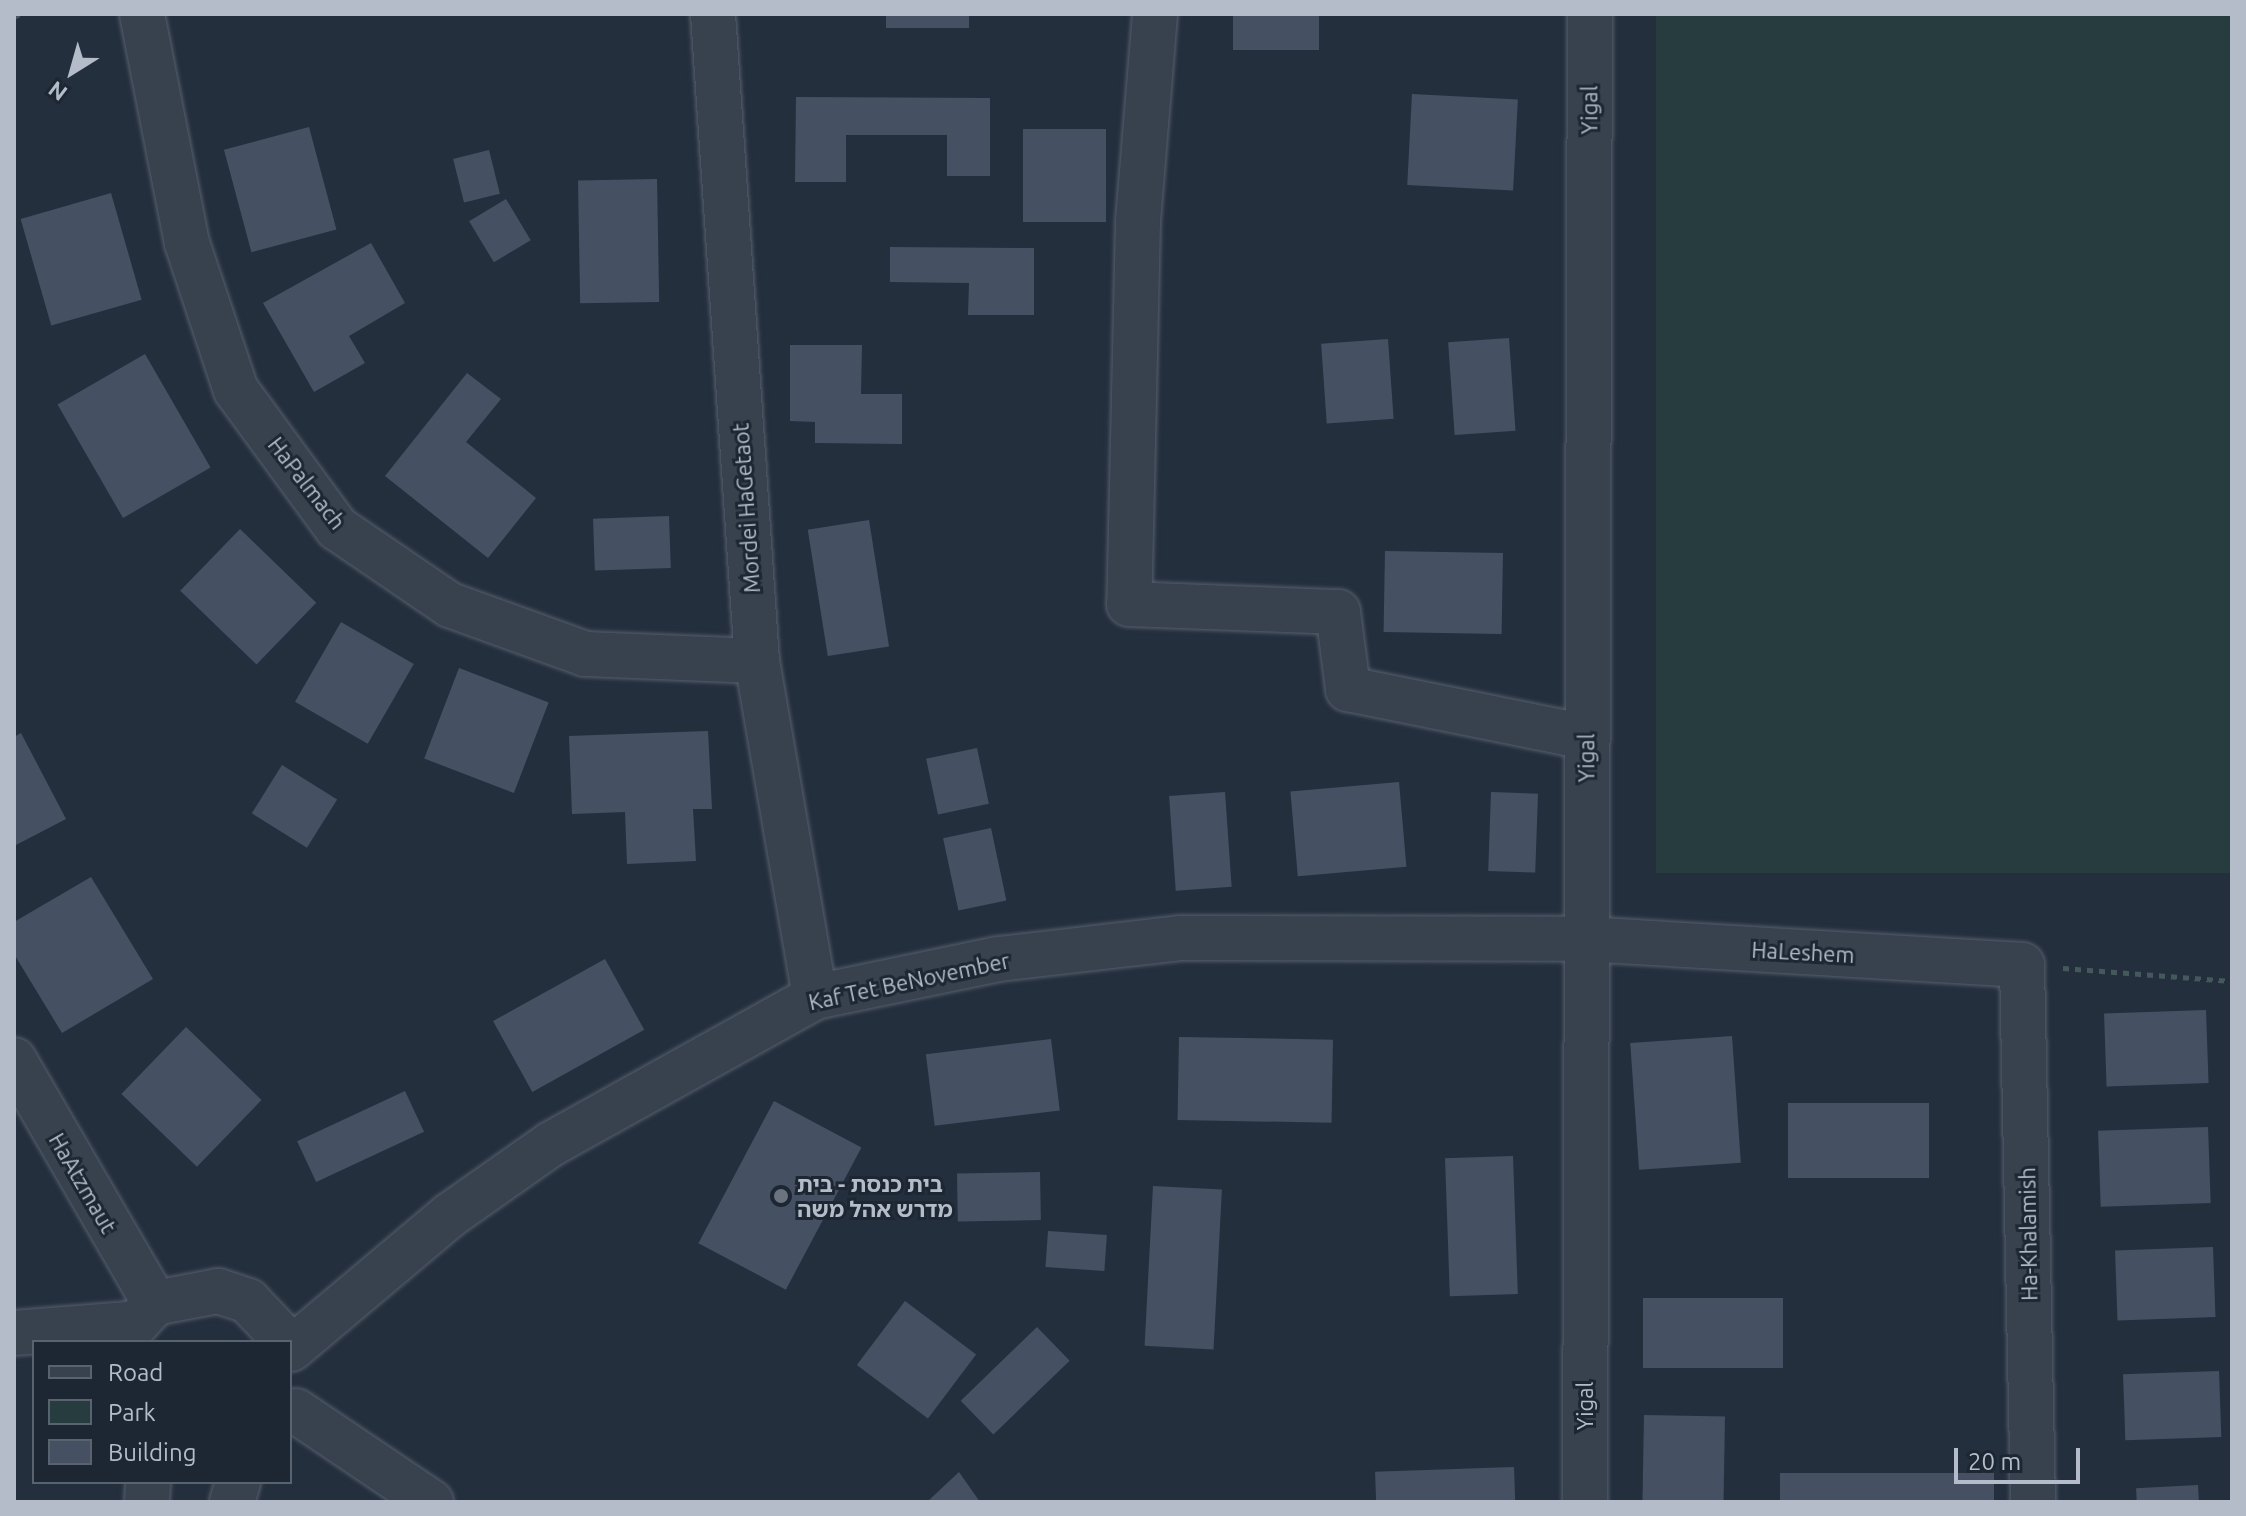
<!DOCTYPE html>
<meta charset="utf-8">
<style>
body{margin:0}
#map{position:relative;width:2246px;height:1516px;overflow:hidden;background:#242f3e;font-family:Ubuntu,"Noto Sans Hebrew",sans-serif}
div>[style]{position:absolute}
.green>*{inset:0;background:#263c3f;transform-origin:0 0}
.building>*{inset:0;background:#455162;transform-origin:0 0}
.path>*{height:5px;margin-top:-2.5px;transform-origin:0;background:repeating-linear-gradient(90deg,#44595c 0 6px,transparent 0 12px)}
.roads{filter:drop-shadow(0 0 2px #565f6c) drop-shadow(0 0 2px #565f6c)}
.minor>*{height:44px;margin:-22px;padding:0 22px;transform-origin:22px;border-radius:22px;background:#38414e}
.dots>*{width:22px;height:22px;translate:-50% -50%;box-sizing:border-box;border:4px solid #1d2633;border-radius:50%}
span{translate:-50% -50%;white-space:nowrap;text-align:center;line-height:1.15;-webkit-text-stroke:6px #1d2633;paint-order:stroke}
.street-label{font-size:22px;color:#b4bcc9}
.poi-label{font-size:22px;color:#b4bcc9;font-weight:700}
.left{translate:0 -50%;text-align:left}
.frame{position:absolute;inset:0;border:16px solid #b4bcc9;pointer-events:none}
.legend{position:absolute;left:32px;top:1340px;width:260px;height:144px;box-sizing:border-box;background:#1d2633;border:2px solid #59626f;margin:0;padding:10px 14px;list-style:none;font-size:24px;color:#b4bcc9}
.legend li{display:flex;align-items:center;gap:16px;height:40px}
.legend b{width:40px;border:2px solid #59626f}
.north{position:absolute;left:32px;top:32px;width:80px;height:80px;-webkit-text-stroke:6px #1d2633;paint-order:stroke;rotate:217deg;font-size:22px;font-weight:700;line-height:32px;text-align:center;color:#b4bcc9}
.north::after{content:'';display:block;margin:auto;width:28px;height:36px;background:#b4bcc9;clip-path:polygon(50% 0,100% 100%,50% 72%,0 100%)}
.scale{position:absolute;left:1954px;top:1448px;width:126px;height:36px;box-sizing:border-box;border:4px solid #b4bcc9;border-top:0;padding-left:10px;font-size:24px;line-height:28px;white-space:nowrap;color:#b4bcc9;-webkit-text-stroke:6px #1d2633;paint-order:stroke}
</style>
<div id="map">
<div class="green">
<i style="left:1656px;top:14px;width:576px;height:859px"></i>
</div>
<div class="building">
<i style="left:886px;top:14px;width:83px;height:14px"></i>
<i style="left:1233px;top:14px;width:86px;height:36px"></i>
<i style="left:1412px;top:94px;width:106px;height:91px;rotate:3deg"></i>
<i style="clip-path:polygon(796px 97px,990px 98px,990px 176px,947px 176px,947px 135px,846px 135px,846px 182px,795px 182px)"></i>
<i style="left:309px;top:127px;width:106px;height:88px;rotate:75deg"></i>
<i style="left:1023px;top:129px;width:83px;height:93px"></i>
<i style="left:489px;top:150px;width:45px;height:37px;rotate:76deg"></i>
<i style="left:657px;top:179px;width:123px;height:79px;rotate:89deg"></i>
<i style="left:111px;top:193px;width:111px;height:94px;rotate:74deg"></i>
<i style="left:506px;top:199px;width:48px;height:43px;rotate:59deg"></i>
<i style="clip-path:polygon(371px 243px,405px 303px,349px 336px,365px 363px,314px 392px,263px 303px)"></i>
<i style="clip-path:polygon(890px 247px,1034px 248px,1034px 315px,968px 315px,969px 283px,890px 282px)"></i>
<i style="left:1509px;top:338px;width:93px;height:61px;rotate:86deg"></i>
<i style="left:1388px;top:339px;width:80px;height:67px;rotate:86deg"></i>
<i style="clip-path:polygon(790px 345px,862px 345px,861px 394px,902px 394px,902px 444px,815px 443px,815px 422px,790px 421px)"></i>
<i style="left:145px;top:354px;width:131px;height:101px;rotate:60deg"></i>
<i style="clip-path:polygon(467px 373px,501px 399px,466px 442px,536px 498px,488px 558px,385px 476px)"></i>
<i style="left:669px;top:516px;width:52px;height:76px;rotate:88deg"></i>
<i style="left:869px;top:520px;width:128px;height:62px;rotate:81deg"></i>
<i style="left:240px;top:529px;width:106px;height:86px;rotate:44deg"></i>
<i style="left:1385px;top:551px;width:118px;height:81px;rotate:1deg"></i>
<i style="left:341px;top:622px;width:84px;height:92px;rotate:30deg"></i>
<i style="left:459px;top:668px;width:96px;height:97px;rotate:21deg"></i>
<i style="clip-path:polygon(708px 731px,712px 809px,693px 809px,696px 861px,627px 864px,625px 812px,572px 814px,569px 736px)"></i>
<i style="clip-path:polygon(21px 733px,66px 819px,14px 846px,14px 737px)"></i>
<i style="left:977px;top:748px;width:57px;height:52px;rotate:78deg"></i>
<i style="left:282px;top:765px;width:65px;height:57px;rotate:32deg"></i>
<i style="left:1399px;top:782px;width:85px;height:109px;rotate:85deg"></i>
<i style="left:1225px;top:792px;width:95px;height:56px;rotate:86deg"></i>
<i style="left:1491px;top:792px;width:47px;height:79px;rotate:2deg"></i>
<i style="left:991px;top:828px;width:74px;height:49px;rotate:78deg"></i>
<i style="clip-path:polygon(91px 877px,153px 979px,62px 1033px,14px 954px,14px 922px)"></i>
<i style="left:605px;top:959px;width:81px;height:128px;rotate:61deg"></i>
<i style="left:2206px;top:1010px;width:73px;height:102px;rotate:88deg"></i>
<i style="left:186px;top:1027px;width:105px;height:93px;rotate:44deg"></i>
<i style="left:1732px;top:1036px;width:127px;height:102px;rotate:86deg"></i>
<i style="left:1179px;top:1037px;width:154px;height:83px;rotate:1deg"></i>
<i style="left:1051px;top:1039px;width:72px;height:126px;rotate:83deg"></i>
<i style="left:405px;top:1091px;width:45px;height:119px;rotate:65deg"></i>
<i style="left:774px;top:1101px;width:99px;height:161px;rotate:28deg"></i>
<i style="left:1788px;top:1103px;width:141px;height:75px"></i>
<i style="left:2208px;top:1127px;width:76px;height:110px;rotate:88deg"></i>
<i style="left:1513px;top:1156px;width:138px;height:68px;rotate:88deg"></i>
<i style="left:1040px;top:1172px;width:48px;height:83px;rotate:89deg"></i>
<i style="left:1153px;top:1186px;width:69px;height:160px;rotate:3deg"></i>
<i style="left:1048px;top:1231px;width:59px;height:36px;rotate:4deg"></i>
<i style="left:2213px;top:1247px;width:70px;height:98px;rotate:88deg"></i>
<i style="left:1643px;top:1298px;width:140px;height:70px"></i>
<i style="left:905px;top:1301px;width:89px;height:80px;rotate:37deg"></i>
<i style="left:1037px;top:1327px;width:47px;height:106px;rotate:46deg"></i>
<i style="left:2219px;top:1371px;width:66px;height:96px;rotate:88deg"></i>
<i style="left:1644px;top:1415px;width:81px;height:87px;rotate:1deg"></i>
<i style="left:1514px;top:1467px;width:35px;height:139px;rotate:88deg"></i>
<i style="clip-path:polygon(959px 1472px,980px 1502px,927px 1502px)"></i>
<i style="left:1780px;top:1473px;width:214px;height:29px"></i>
<i style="left:2198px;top:1485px;width:17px;height:62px;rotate:87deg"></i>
</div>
<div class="path">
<i style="left:14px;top:17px;width:7px;rotate:-27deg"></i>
<i style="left:2063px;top:968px;width:169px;rotate:4.4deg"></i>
</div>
<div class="roads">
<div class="minor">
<i style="left:142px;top:14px;width:233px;rotate:78.9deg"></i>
<i style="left:187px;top:243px;width:155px;rotate:71.6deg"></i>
<i style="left:236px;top:390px;width:171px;rotate:53.8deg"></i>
<i style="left:337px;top:528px;width:137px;rotate:34.3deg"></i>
<i style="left:450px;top:605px;width:144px;rotate:19.9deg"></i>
<i style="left:585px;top:654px;width:172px;rotate:2.3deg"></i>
<i style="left:713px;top:14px;width:648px;rotate:86.11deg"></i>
<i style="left:757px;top:661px;width:341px;rotate:80.2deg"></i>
<i style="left:1155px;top:14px;width:208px;rotate:94.7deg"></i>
<i style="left:1138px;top:221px;width:383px;rotate:91.3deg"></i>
<i style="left:1129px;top:604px;width:209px;rotate:2.2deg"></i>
<i style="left:1338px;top:612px;width:78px;rotate:82.6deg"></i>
<i style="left:1348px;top:689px;width:243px;rotate:11.4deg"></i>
<i style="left:14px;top:1060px;width:281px;rotate:59.9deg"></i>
<i style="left:14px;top:1333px;width:115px;rotate:-4.5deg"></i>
<i style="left:119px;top:1342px;width:53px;rotate:-47.3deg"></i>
<i style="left:155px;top:1303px;width:64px;rotate:-10.8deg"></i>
<i style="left:218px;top:1291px;width:32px;rotate:18deg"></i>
<i style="left:248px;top:1301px;width:57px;rotate:46.4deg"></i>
<i style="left:291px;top:1349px;width:208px;rotate:-40.1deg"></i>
<i style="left:450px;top:1215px;width:123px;rotate:-35.1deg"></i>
<i style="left:551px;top:1144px;width:302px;rotate:-29.1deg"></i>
<i style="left:815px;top:997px;width:188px;rotate:-11.7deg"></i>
<i style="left:999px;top:959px;width:182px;rotate:-6.6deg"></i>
<i style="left:1180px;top:938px;width:404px;rotate:0.1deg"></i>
<i style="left:1584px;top:939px;width:439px;rotate:3.4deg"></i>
<i style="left:2022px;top:965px;width:537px;rotate:88.83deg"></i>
<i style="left:296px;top:1411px;width:163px;rotate:34deg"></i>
<i style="left:147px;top:1502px;width:20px;rotate:-87deg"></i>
<i style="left:232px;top:1502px;width:21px;rotate:-73deg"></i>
<i style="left:1585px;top:1502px;width:1488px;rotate:-89.81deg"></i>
</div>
</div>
<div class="dots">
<i style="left:781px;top:1196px;background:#6b7280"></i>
</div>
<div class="street-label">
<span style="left:1589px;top:110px;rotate:-90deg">Yigal</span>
<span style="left:307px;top:483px;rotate:52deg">HaPalmach</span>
<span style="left:746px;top:508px;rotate:-94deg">Mordei HaGetaot</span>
<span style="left:1586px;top:758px;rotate:-90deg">Yigal</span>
<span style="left:1803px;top:952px;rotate:3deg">HaLeshem</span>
<span style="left:909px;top:981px;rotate:-12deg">Kaf Tet BeNovember</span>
<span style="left:83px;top:1183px;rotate:60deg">HaAtzmaut</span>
<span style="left:2028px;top:1234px;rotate:-91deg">Ha-Khalamish</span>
<span style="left:1585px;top:1406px;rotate:-90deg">Yigal</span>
</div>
<div class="poi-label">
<span class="left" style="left:797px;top:1196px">בית כנסת - בית<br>מדרש אהל משה</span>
</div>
<div class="frame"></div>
<ul class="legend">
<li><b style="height:10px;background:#38414e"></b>Road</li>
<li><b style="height:22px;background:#263c3f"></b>Park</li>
<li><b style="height:22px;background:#455162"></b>Building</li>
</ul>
<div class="north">N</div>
<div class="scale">20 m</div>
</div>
